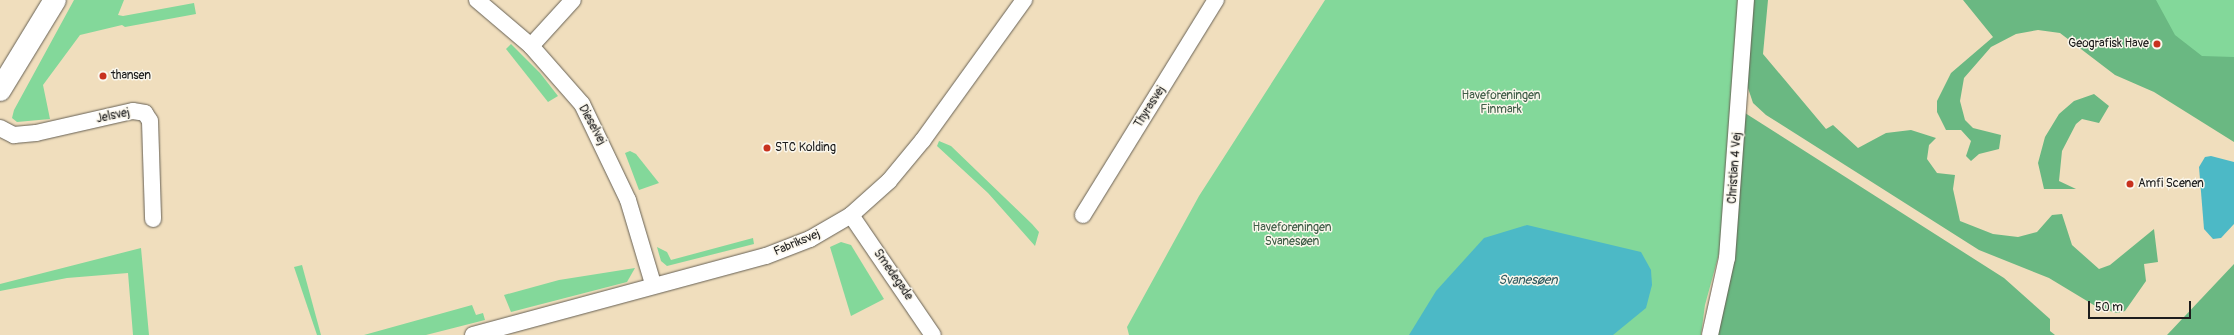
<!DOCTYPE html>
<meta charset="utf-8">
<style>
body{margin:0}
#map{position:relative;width:2234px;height:335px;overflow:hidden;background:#f0debd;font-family:Pangolin,sans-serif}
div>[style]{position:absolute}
.green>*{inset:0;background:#83d89a}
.forest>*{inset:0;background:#6ab882}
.water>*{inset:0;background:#4cb9c6}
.roads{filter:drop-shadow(0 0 1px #666054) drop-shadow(0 0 1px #666054)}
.minor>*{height:16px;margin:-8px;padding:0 8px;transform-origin:8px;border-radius:8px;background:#fff}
.secondary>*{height:22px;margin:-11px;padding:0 11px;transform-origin:11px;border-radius:11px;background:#fff}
.dots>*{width:11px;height:11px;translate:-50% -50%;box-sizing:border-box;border:2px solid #fbf7ec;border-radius:50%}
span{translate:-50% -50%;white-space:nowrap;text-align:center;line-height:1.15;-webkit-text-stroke:3px #fbf7ec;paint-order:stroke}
.poi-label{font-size:12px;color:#1c1c1c}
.right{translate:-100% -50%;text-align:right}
.left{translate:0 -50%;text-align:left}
.park-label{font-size:12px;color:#405e48}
.street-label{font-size:12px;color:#1c1c1c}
.water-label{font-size:13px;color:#2f5b60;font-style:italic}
.scale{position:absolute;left:2088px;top:301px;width:103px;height:18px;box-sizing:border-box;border:2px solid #1c1c1c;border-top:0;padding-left:5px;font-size:12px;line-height:14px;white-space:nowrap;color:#1c1c1c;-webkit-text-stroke:3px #fbf7ec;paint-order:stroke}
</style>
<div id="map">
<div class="green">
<i style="clip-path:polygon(74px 0,124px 0,118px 15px,123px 16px,194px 3px,196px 14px,125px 27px,122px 25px,80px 35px,43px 85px,50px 119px,17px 122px,12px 118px,14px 110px)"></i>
<i style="clip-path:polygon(1325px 0,1738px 0,1720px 250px,1705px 305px,1701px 335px,1129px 335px,1127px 327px,1199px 196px)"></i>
<i style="clip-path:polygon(2004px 0,2234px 0,2234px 134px)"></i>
<i style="clip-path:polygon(511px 44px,540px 73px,558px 96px,548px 102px,506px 49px)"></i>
<i style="clip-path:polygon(939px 141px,951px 146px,1032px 224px,1039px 232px,1035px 246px,988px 193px,937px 146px)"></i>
<i style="clip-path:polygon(630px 151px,636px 154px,659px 183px,639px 190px,625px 153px)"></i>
<i style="clip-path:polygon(753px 238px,754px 244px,667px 266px,661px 261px,657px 247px,667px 252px,671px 260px)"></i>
<i style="clip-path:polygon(841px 242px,851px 245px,884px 299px,851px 316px,830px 247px)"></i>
<i style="clip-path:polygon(141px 248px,149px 335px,133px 335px,128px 273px,67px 278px,0 291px,0 284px)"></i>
<i style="clip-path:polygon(302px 265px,321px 335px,317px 335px,294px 267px)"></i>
<i style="clip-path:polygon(635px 268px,627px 282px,511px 312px,504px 295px,559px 280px)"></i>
<i style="clip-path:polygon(472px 305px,476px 315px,483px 313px,485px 320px,426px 335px,364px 335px)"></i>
</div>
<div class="forest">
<i style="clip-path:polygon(1752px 0,1768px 0,1763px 54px,1826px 129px,1833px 125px,1858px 148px,1886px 133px,1911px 130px,1936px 138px,1929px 145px,1927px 159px,1937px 173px,1955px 175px,1953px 189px,1960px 221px,1993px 234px,2018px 237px,2037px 232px,2052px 215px,2062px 214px,2072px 245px,2099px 269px,2110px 265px,2154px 229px,2158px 262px,2144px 264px,2146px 281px,2125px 311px,2117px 313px,2097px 307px,2049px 278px,1979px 250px,1766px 115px,1753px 103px,1747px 85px)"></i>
<i style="clip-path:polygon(1963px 0,2156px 0,2175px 35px,2202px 56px,2234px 57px,2234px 142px,2154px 92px,2115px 75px,2060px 33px,2038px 30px,2016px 34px,1991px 47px,1964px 78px,1960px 101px,1965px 120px,1973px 128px,2001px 135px,1999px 149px,1979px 154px,1971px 161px,1966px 156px,1971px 141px,1961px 130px,1946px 130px,1937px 112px,1937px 101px,1951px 73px,1993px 37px)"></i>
<i style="clip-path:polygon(2094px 94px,2109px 106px,2099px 123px,2082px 119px,2076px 124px,2062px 151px,2059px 181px,2076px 189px,2044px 189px,2038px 163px,2045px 137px,2059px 114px,2074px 101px)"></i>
<i style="clip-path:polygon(1745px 113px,2004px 278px,2050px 319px,2050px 331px,2055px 335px,1718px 335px,1734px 247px)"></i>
<i style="clip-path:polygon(2234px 264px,2234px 335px,2167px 335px)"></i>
</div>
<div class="water">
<i style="clip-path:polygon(2211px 156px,2234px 162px,2234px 224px,2221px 238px,2213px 239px,2204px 229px,2199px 167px,2205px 157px)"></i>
<i style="clip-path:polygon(1527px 225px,1641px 252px,1651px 270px,1652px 285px,1646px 308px,1613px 335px,1409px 335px,1436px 291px,1484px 238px)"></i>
</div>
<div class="roads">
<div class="minor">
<i style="left:477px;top:0;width:71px;rotate:40.4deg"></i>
<i style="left:531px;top:46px;width:77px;rotate:48.7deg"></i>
<i style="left:582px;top:104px;width:106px;rotate:64.4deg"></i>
<i style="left:628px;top:200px;width:88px;rotate:73.4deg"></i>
<i style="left:531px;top:46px;width:62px;rotate:-47.6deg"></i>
<i style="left:0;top:128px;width:16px;rotate:27deg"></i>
<i style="left:14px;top:135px;width:22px;rotate:-5deg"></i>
<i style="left:36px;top:133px;width:99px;rotate:-12.8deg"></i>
<i style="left:133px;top:111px;width:12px;rotate:9deg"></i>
<i style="left:145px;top:113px;width:9px;rotate:58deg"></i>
<i style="left:150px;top:121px;width:98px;rotate:88.2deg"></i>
<i style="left:851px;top:215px;width:145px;rotate:55.7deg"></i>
<i style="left:1083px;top:215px;width:253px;rotate:-58.3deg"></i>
<i style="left:473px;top:335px;width:303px;rotate:-15.1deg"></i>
<i style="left:766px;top:256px;width:47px;rotate:-21.1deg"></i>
<i style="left:810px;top:239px;width:48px;rotate:-30.3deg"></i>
<i style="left:851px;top:215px;width:51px;rotate:-41.8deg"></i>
<i style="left:889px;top:181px;width:53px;rotate:-50.3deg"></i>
<i style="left:923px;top:140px;width:173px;rotate:-54.2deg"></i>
<i style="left:1710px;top:335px;width:79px;rotate:-77.6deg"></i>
<i style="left:1727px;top:258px;width:259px;rotate:-85.8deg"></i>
</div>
<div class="secondary">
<i style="left:0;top:90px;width:105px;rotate:-58.6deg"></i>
</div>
</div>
<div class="dots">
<i style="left:2157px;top:44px;background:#c8321e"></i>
<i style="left:103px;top:76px;background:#c8321e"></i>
<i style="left:767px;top:148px;background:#c8321e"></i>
<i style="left:2130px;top:184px;background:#c8321e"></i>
</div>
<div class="poi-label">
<span class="right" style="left:2149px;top:44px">Geografisk Have</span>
<span class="left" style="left:111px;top:76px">thansen</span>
<span class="left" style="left:775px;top:148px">STC Kolding</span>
<span class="left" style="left:2138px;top:184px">Amfi Scenen</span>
</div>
<div class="park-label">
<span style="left:1501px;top:103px">Haveforeningen<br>Finmark</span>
<span style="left:1292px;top:235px">Haveforeningen<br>Svanesøen</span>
</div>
<div class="street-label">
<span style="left:1150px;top:107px;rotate:-58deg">Thyrasvej</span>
<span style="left:113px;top:116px;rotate:-12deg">Jelsvej</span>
<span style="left:592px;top:125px;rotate:61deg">Dieselvej</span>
<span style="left:1735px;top:168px;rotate:-86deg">Christian 4 Vej</span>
<span style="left:797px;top:243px;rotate:-23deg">Fabriksvej</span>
<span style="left:893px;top:275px;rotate:55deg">Smedegade</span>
</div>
<div class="water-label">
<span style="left:1528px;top:280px">Svanesøen</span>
</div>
<div class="scale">50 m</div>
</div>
